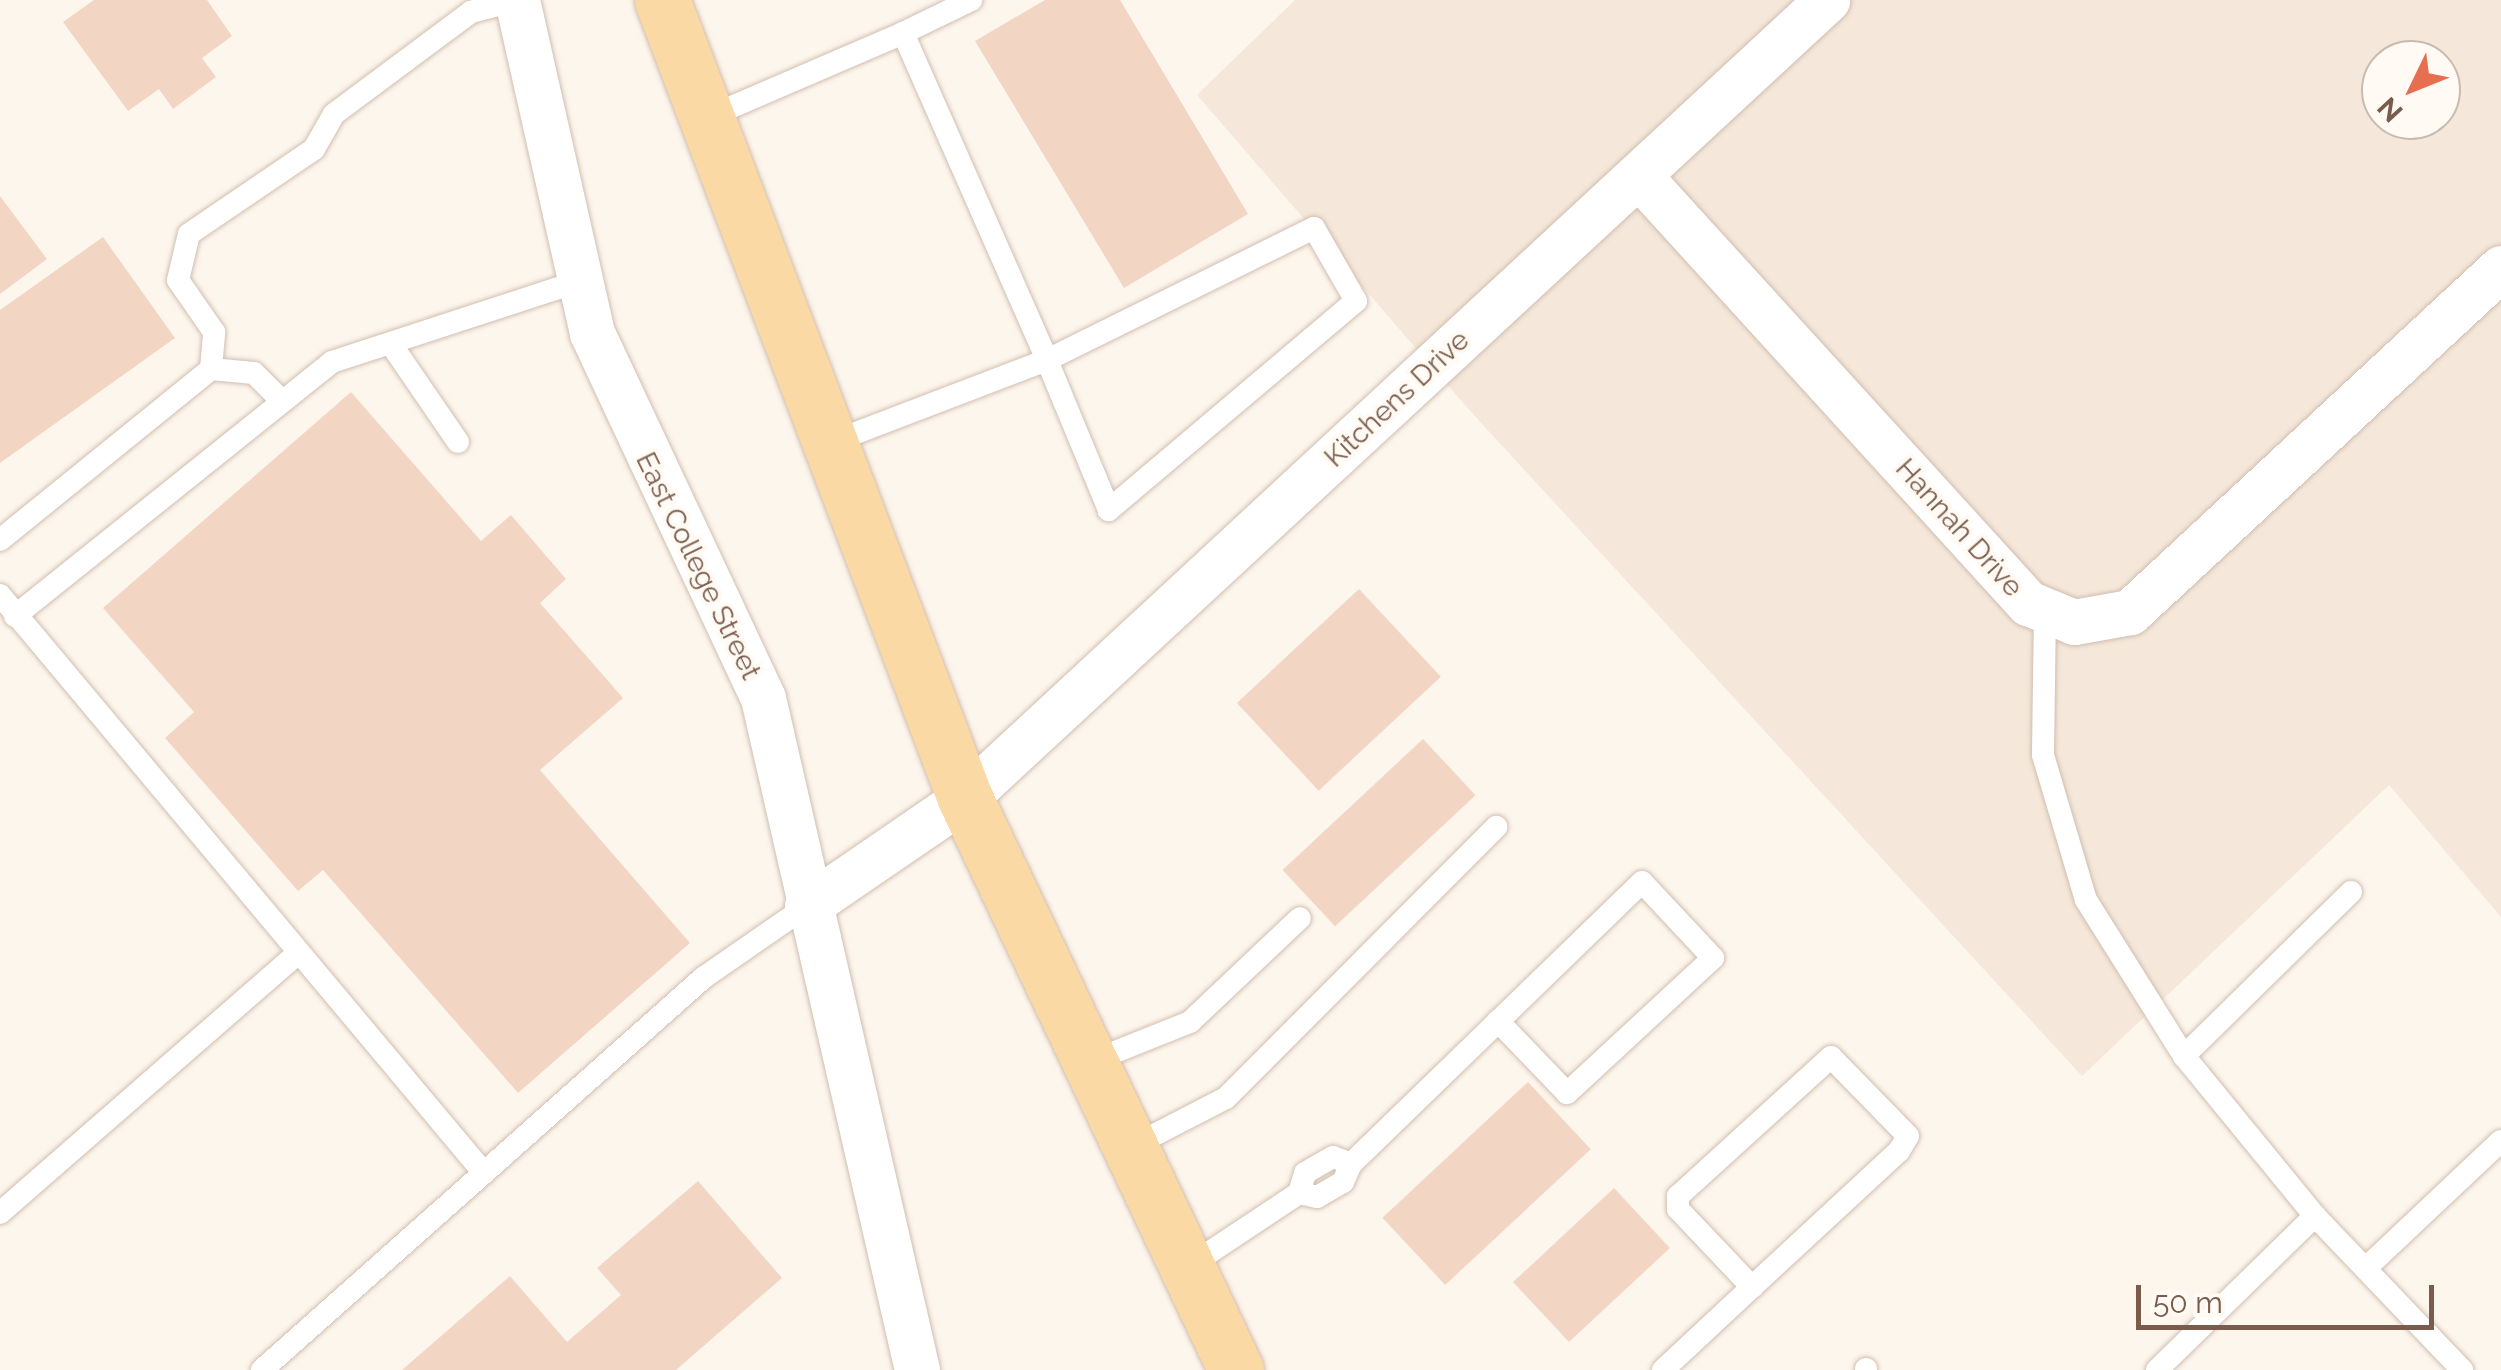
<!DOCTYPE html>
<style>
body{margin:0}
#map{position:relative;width:2501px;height:1370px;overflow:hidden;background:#fdf6ec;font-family:Raleway,sans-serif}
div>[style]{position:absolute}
.residential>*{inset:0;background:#f5e8da}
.building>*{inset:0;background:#f3d5c3;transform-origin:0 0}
.roads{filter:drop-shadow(0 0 2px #d1beb0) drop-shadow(0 0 2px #d1beb0)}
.lane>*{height:22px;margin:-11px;padding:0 11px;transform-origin:11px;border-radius:11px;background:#fff}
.street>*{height:45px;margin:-22.5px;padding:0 22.5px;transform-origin:22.5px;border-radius:22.5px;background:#fff}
.primary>*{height:55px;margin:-27.5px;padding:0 27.5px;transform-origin:27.5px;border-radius:27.5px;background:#fbd9a5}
span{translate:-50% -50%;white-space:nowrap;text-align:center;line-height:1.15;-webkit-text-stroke:8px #fffaf3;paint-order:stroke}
.street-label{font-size:28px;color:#7a5c4d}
.north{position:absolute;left:2361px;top:40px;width:100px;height:100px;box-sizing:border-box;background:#fffaf3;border:2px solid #cabbb1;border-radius:50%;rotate:227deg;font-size:28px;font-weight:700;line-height:40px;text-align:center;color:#7a5c4d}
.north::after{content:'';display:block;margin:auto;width:35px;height:45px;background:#e76f51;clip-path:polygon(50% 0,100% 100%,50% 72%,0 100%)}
.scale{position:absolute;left:2136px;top:1285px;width:298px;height:45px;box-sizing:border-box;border:5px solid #7a5c4d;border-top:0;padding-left:12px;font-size:30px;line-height:35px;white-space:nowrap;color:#7a5c4d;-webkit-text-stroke:8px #fffaf3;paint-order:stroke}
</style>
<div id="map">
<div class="residential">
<i style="clip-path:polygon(evenodd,1295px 0,2501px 0,2501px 917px,2389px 785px,2082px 1076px,1471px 412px,1197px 95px,1295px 0,2381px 60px,2441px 60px,2441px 120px,2381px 120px,2381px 60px)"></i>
</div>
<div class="building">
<i style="clip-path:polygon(94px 0,207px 0,232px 36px,202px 58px,216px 77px,173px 109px,159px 89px,128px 111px,63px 22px)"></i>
<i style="clip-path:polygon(1045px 0,1120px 0,1248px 214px,1124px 288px,975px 41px)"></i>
<i style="clip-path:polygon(0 196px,47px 259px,0 294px)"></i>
<i style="clip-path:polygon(103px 237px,175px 338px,0 463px,0 310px)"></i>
<i style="clip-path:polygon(351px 392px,481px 541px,511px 515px,566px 579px,540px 603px,623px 698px,540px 770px,690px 943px,518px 1093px,323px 870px,298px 891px,165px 738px,194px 712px,103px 608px)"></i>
<i style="left:1359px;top:589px;width:120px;height:167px;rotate:47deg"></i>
<i style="left:1423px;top:739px;width:77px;height:192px;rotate:47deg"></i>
<i style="left:1528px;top:1082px;width:92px;height:199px;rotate:47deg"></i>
<i style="clip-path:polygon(698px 1181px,782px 1278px,676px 1370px,402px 1370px,510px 1276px,567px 1342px,621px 1295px,597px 1268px)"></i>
<i style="left:1614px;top:1188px;width:82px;height:138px;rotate:47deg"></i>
</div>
<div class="roads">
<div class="lane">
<i style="left:903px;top:33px;width:76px;rotate:-25.9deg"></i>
<i style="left:706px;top:118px;width:215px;rotate:-23.3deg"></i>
<i style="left:903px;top:33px;width:357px;rotate:66.2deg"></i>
<i style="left:1047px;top:360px;width:298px;rotate:-26.3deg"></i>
<i style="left:1314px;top:228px;width:84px;rotate:60.1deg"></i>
<i style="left:1356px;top:301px;width:324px;rotate:139.8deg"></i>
<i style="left:1109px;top:510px;width:162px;rotate:-112.5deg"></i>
<i style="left:1047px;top:360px;width:232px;rotate:159.1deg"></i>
<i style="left:393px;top:347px;width:115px;rotate:55.6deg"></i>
<i style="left:211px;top:369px;width:43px;rotate:5.3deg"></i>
<i style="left:254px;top:373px;width:38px;rotate:45deg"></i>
<i style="left:0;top:540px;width:272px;rotate:-39deg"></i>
<i style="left:211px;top:369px;width:37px;rotate:-85deg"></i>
<i style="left:214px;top:332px;width:63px;rotate:-124.7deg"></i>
<i style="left:178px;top:280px;width:47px;rotate:-76.6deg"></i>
<i style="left:189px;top:234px;width:151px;rotate:-34.2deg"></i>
<i style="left:314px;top:149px;width:40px;rotate:-60.3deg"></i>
<i style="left:334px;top:114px;width:171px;rotate:-36.7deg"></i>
<i style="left:471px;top:12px;width:48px;rotate:-14.6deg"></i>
<i style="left:0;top:595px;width:754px;rotate:50.06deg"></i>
<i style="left:2045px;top:610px;width:145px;rotate:90.8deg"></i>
<i style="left:2043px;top:755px;width:151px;rotate:73.5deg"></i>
<i style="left:2086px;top:900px;width:184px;rotate:57.9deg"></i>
<i style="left:2184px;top:1056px;width:207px;rotate:50.7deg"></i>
<i style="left:15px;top:616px;width:406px;rotate:-38.7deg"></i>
<i style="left:332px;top:362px;width:261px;rotate:-18.1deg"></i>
<i style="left:2184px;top:1056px;width:234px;rotate:-44.5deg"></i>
<i style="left:1090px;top:1062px;width:108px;rotate:-21.8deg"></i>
<i style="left:1190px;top:1022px;width:151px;rotate:-43.4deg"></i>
<i style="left:1129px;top:1148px;width:109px;rotate:-27.3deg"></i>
<i style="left:1226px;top:1098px;width:383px;rotate:-45.1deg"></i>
<i style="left:1351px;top:1164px;width:405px;rotate:-44.1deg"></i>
<i style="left:1642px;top:882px;width:104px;rotate:46.9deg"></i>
<i style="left:1713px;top:958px;width:199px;rotate:137.2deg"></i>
<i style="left:1567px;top:1093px;width:100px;rotate:-133.8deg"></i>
<i style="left:0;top:1213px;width:395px;rotate:-41.1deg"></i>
<i style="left:1186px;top:1268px;width:136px;rotate:-33.6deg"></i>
<i style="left:1299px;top:1193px;width:21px;rotate:-73deg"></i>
<i style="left:1305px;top:1173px;width:32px;rotate:-30deg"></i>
<i style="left:1333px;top:1157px;width:19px;rotate:21deg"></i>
<i style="left:1351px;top:1164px;width:20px;rotate:114deg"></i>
<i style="left:1343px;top:1182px;width:30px;rotate:150deg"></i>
<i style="left:1317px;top:1197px;width:18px;rotate:-167deg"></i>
<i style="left:2366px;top:1268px;width:185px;rotate:-43.3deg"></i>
<i style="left:1866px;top:1369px;width:1px;rotate:90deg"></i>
<i style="left:262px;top:1370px;width:590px;rotate:-41.63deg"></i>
<i style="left:703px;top:978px;width:126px;rotate:-34.7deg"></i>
<i style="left:1663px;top:1370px;width:122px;rotate:-43deg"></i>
<i style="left:1752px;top:1287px;width:200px;rotate:-42.8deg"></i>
<i style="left:1899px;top:1151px;width:17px;rotate:-59deg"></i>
<i style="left:1908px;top:1136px;width:110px;rotate:-134.3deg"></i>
<i style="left:1831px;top:1057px;width:207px;rotate:137.7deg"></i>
<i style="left:1678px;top:1196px;width:13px;rotate:90deg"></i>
<i style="left:1678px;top:1209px;width:108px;rotate:46.5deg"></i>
<i style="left:2157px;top:1370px;width:221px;rotate:-44.3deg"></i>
<i style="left:2315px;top:1216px;width:213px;rotate:46.3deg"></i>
</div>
<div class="street">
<i style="left:517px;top:0;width:341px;rotate:77.3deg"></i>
<i style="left:592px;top:333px;width:403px;rotate:64.9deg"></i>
<i style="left:763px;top:698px;width:689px;rotate:77.09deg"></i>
<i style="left:1639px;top:176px;width:578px;rotate:47.67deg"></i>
<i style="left:2028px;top:603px;width:50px;rotate:22.4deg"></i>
<i style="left:2074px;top:622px;width:57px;rotate:-10.1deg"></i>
<i style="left:2130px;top:612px;width:506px;rotate:-42.84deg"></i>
<i style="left:807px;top:906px;width:191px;rotate:-34.4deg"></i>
<i style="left:965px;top:798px;width:1175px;rotate:-42.79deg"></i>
</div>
<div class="primary">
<i style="left:662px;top:0;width:854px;rotate:69.21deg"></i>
<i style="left:965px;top:798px;width:633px;rotate:64.65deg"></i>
</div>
</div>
<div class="street-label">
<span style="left:1397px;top:399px;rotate:-43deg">Kitchens Drive</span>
<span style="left:1959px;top:528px;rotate:48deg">Hannah Drive</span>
<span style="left:698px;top:566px;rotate:64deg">East College Street</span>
</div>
<div class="north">N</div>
<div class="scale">50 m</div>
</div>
